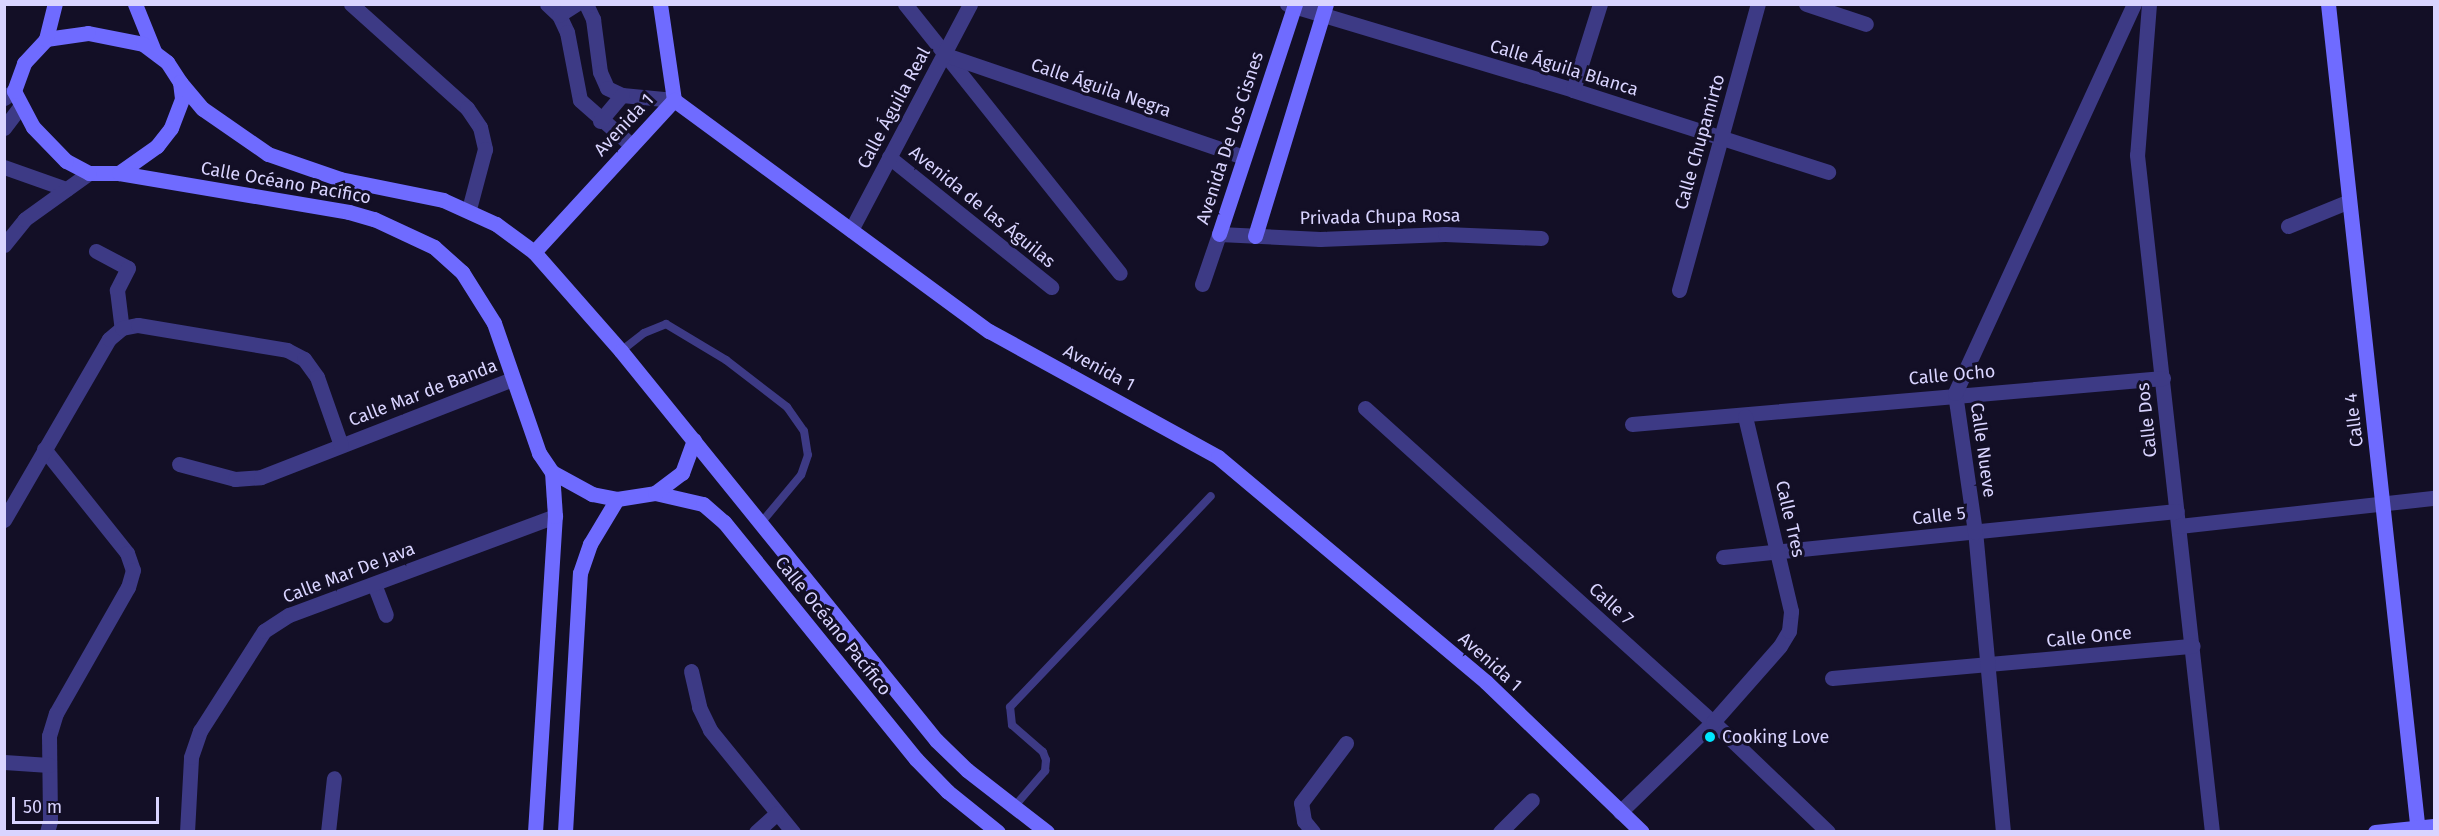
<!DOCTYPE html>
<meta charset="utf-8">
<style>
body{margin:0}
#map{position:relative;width:2439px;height:836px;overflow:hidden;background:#130f26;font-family:"Fira Sans",sans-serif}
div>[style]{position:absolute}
.lane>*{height:8px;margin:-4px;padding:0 4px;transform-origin:4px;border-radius:4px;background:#3d3a85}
.street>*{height:15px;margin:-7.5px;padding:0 7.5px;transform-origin:7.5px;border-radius:7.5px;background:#3d3a85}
.secondary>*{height:15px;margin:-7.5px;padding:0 7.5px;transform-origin:7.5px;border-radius:7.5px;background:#6f6bff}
.dots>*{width:16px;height:16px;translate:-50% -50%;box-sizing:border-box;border:3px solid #130f26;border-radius:50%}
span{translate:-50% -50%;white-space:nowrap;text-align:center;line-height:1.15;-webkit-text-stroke:6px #130f26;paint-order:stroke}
.street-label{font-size:18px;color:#d9d4ff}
.poi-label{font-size:18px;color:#d9d4ff}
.left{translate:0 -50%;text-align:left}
.frame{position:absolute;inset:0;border:6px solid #d9d4ff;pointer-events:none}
.scale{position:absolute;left:12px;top:797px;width:147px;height:27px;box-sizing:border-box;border:3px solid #d9d4ff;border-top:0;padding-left:8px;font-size:18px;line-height:21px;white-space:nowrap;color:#d9d4ff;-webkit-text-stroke:4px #130f26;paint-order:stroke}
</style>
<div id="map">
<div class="lane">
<i style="left:621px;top:351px;width:29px;rotate:-38deg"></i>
<i style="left:644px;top:333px;width:24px;rotate:-22deg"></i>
<i style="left:666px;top:324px;width:70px;rotate:31deg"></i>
<i style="left:726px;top:360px;width:77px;rotate:37.6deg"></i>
<i style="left:787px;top:407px;width:29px;rotate:55deg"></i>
<i style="left:804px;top:431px;width:24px;rotate:81deg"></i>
<i style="left:808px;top:455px;width:21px;rotate:109deg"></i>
<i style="left:801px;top:475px;width:62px;rotate:129.8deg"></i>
<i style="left:1014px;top:807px;width:48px;rotate:-49.3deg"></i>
<i style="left:1045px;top:771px;width:11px;rotate:-85deg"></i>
<i style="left:1046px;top:760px;width:9px;rotate:-111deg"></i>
<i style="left:1043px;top:752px;width:41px;rotate:-138.9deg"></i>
<i style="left:1012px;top:725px;width:18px;rotate:-96deg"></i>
<i style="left:1010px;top:707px;width:291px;rotate:-46.4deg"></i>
</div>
<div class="street">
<i style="left:351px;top:4px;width:156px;rotate:41.9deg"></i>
<i style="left:467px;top:108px;width:23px;rotate:56deg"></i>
<i style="left:480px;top:127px;width:23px;rotate:77deg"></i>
<i style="left:485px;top:149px;width:62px;rotate:104.9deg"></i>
<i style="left:547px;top:4px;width:16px;rotate:43deg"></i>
<i style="left:559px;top:15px;width:19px;rotate:65deg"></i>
<i style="left:567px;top:32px;width:69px;rotate:79.2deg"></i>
<i style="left:580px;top:100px;width:68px;rotate:41.4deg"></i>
<i style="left:586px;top:4px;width:17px;rotate:65deg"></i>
<i style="left:593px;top:19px;width:53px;rotate:82.5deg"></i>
<i style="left:600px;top:72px;width:17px;rotate:66deg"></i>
<i style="left:607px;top:88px;width:17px;rotate:25deg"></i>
<i style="left:622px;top:95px;width:52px;rotate:5.5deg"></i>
<i style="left:905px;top:4px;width:344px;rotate:51.4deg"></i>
<i style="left:1287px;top:4px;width:299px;rotate:16.7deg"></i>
<i style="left:1573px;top:90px;width:268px;rotate:17.8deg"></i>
<i style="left:1806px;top:4px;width:63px;rotate:18.4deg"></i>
<i style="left:2149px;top:4px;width:151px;rotate:94.5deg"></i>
<i style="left:2137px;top:155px;width:681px;rotate:83.68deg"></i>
<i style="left:559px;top:15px;width:20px;rotate:-33deg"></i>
<i style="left:946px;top:55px;width:315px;rotate:18.9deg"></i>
<i style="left:1573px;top:90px;width:90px;rotate:-72.6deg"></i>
<i style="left:4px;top:98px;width:12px;rotate:-35deg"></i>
<i style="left:600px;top:121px;width:34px;rotate:-50deg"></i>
<i style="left:4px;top:128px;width:26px;rotate:-53deg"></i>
<i style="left:889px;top:157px;width:208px;rotate:38.7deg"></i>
<i style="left:4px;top:167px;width:66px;rotate:19.5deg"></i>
<i style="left:2288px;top:226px;width:64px;rotate:-22.1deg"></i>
<i style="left:851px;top:230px;width:255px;rotate:-62.2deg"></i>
<i style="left:4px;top:245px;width:33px;rotate:-51deg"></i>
<i style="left:25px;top:219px;width:79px;rotate:-35.7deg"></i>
<i style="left:96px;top:251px;width:36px;rotate:28deg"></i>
<i style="left:128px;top:268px;width:25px;rotate:117deg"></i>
<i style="left:117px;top:290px;width:38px;rotate:83deg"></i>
<i style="left:1202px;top:284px;width:53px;rotate:-71.2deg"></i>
<i style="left:1219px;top:234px;width:101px;rotate:2.8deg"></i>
<i style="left:1320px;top:239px;width:125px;rotate:-2.3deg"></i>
<i style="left:1445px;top:234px;width:96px;rotate:2.4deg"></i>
<i style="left:1679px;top:290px;width:297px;rotate:-74.6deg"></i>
<i style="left:1365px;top:408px;width:469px;rotate:42.1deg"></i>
<i style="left:1713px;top:722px;width:159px;rotate:43.7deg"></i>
<i style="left:1632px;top:424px;width:533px;rotate:-4.95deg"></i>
<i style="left:44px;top:449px;width:133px;rotate:51.4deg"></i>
<i style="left:127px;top:553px;width:18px;rotate:71deg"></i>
<i style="left:133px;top:570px;width:18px;rotate:106deg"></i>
<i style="left:128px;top:587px;width:145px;rotate:119.7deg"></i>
<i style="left:56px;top:713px;width:24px;rotate:107deg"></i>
<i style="left:49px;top:736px;width:85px;rotate:89.3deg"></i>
<i style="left:50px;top:821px;width:11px;rotate:105deg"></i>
<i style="left:179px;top:464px;width:58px;rotate:15deg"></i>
<i style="left:235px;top:479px;width:26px;rotate:-4deg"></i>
<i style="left:261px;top:477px;width:270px;rotate:-21.3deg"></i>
<i style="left:4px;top:520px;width:209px;rotate:-59.9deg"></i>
<i style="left:109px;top:339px;width:17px;rotate:-40deg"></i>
<i style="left:122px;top:328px;width:16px;rotate:-11deg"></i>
<i style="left:138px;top:325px;width:151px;rotate:9.5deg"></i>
<i style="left:287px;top:350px;width:19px;rotate:28deg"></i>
<i style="left:304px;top:359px;width:22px;rotate:54deg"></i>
<i style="left:317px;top:377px;width:72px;rotate:70.6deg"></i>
<i style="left:2179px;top:526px;width:257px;rotate:-6.3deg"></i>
<i style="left:1723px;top:557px;width:456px;rotate:-5.8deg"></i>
<i style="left:374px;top:584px;width:33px;rotate:69deg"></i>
<i style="left:691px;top:671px;width:37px;rotate:77deg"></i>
<i style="left:699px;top:707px;width:25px;rotate:64deg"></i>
<i style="left:710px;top:730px;width:132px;rotate:50.9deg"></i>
<i style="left:1832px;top:678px;width:362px;rotate:-5.1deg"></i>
<i style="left:4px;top:762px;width:45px;rotate:3.8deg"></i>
<i style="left:1620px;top:812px;width:129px;rotate:-44.1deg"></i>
<i style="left:1713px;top:722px;width:101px;rotate:-48.6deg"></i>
<i style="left:1780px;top:646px;width:17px;rotate:-59deg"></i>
<i style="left:1789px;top:631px;width:20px;rotate:-84deg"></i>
<i style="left:1791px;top:611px;width:200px;rotate:-103.3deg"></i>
<i style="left:187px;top:832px;width:75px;rotate:-86.9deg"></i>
<i style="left:191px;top:757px;width:28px;rotate:-71deg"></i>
<i style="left:200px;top:731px;width:119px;rotate:-57.4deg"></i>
<i style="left:264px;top:631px;width:30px;rotate:-33deg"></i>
<i style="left:289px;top:615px;width:284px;rotate:-20.4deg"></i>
<i style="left:328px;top:832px;width:54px;rotate:-83.7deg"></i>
<i style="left:756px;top:832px;width:28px;rotate:-42deg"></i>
<i style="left:1313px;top:832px;width:14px;rotate:-129deg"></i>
<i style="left:1304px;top:821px;width:18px;rotate:-99deg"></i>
<i style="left:1301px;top:803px;width:75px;rotate:-53.1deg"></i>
<i style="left:1500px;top:832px;width:45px;rotate:-45deg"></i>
<i style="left:2003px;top:832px;width:301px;rotate:-95.3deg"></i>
<i style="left:1975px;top:532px;width:140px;rotate:-98.2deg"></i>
<i style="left:1955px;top:393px;width:428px;rotate:-65.3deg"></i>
</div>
<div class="secondary">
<i style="left:135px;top:4px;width:51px;rotate:68deg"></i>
<i style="left:660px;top:4px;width:97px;rotate:81.7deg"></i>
<i style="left:2328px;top:4px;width:833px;rotate:83.8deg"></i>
<i style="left:88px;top:33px;width:56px;rotate:11.3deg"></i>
<i style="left:143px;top:44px;width:30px;rotate:37deg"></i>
<i style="left:167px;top:62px;width:24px;rotate:57deg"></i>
<i style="left:180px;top:82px;width:17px;rotate:83deg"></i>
<i style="left:182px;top:99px;width:31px;rotate:111deg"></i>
<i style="left:171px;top:128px;width:23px;rotate:128deg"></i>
<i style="left:157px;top:146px;width:47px;rotate:144.6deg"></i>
<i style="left:119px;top:173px;width:30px;rotate:180deg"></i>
<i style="left:89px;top:173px;width:26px;rotate:-152deg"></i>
<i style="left:66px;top:161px;width:47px;rotate:-134.1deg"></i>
<i style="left:33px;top:127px;width:41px;rotate:-117.8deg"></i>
<i style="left:14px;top:91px;width:30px;rotate:-70deg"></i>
<i style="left:24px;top:63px;width:33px;rotate:-47deg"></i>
<i style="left:46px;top:39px;width:42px;rotate:-8.1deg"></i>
<i style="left:46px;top:39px;width:36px;rotate:-76deg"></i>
<i style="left:180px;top:82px;width:35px;rotate:50deg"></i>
<i style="left:203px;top:109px;width:79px;rotate:34.7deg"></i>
<i style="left:268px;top:154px;width:76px;rotate:19.1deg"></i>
<i style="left:340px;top:179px;width:105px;rotate:11.5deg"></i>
<i style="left:443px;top:200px;width:58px;rotate:24.4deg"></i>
<i style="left:496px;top:224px;width:47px;rotate:36.4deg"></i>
<i style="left:534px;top:252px;width:132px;rotate:48.7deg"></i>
<i style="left:621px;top:351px;width:501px;rotate:51deg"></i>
<i style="left:936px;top:740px;width:43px;rotate:44.1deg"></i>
<i style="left:967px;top:770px;width:101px;rotate:37.8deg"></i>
<i style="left:674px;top:100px;width:391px;rotate:36.3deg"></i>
<i style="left:989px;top:331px;width:261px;rotate:28.8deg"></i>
<i style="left:1218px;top:457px;width:350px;rotate:40deg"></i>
<i style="left:1486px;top:682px;width:216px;rotate:43.9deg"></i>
<i style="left:119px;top:173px;width:233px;rotate:9.6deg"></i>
<i style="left:349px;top:212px;width:26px;rotate:16deg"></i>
<i style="left:374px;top:219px;width:66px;rotate:25deg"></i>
<i style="left:434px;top:247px;width:38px;rotate:42deg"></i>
<i style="left:462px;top:272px;width:60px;rotate:57.9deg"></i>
<i style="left:494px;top:323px;width:138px;rotate:70.9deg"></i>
<i style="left:539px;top:453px;width:23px;rotate:56deg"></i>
<i style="left:552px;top:472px;width:46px;rotate:28.8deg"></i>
<i style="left:592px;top:494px;width:25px;rotate:11deg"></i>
<i style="left:617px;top:499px;width:38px;rotate:-9deg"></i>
<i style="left:655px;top:493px;width:49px;rotate:12.9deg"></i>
<i style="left:703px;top:504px;width:28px;rotate:41deg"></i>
<i style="left:724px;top:522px;width:305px;rotate:51deg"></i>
<i style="left:916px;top:759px;width:45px;rotate:45.9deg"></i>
<i style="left:947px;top:791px;width:65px;rotate:38.8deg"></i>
<i style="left:1219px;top:234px;width:242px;rotate:-71.7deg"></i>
<i style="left:1255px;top:236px;width:243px;rotate:-73deg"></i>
<i style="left:534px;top:252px;width:207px;rotate:-47.4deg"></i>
<i style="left:655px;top:493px;width:34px;rotate:-37deg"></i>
<i style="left:682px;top:473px;width:35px;rotate:-70deg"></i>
<i style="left:535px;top:832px;width:317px;rotate:-86.4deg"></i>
<i style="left:555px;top:516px;width:44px;rotate:-93.9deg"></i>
<i style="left:565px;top:832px;width:259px;rotate:-86.7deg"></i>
<i style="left:580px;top:573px;width:31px;rotate:-71deg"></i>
<i style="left:590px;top:544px;width:52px;rotate:-59deg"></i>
<i style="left:2375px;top:832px;width:59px;rotate:-5.8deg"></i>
</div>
<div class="dots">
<i style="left:1710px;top:737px;background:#00e5ff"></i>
</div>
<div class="street-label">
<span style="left:1564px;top:68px;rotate:17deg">Calle Águila Blanca</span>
<span style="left:1101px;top:88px;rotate:19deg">Calle Águila Negra</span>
<span style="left:894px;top:108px;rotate:-62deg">Calle Águila Real</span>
<span style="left:624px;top:125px;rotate:-47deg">Avenida 1</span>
<span style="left:1230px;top:138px;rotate:-72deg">Avenida De Los Cisnes</span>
<span style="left:1700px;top:142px;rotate:-74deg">Calle Chupamirto</span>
<span style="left:286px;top:183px;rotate:10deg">Calle Océano Pacífico</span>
<span style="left:982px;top:207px;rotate:39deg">Avenida de las Águilas</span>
<span style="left:1380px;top:217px;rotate:-1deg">Privada Chupa Rosa</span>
<span style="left:1099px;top:368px;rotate:28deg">Avenida 1</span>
<span style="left:1952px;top:375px;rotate:-5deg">Calle Ocho</span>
<span style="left:423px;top:393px;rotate:-21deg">Calle Mar de Banda</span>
<span style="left:2147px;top:420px;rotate:-96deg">Calle Dos</span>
<span style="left:2354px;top:420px;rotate:-97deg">Calle 4</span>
<span style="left:1983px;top:450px;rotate:82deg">Calle Nueve</span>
<span style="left:1939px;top:516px;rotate:-6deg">Calle 5</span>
<span style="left:1790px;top:519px;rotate:77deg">Calle Tres</span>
<span style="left:349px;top:573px;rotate:-21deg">Calle Mar De Java</span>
<span style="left:1611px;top:604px;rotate:42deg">Calle 7</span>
<span style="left:833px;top:626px;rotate:51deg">Calle Océano Pacífico</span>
<span style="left:2089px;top:637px;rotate:-6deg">Calle Once</span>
<span style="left:1490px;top:662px;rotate:42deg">Avenida 1</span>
</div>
<div class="poi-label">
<span class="left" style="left:1722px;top:737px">Cooking Love</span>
</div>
<div class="frame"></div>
<div class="scale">50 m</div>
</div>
